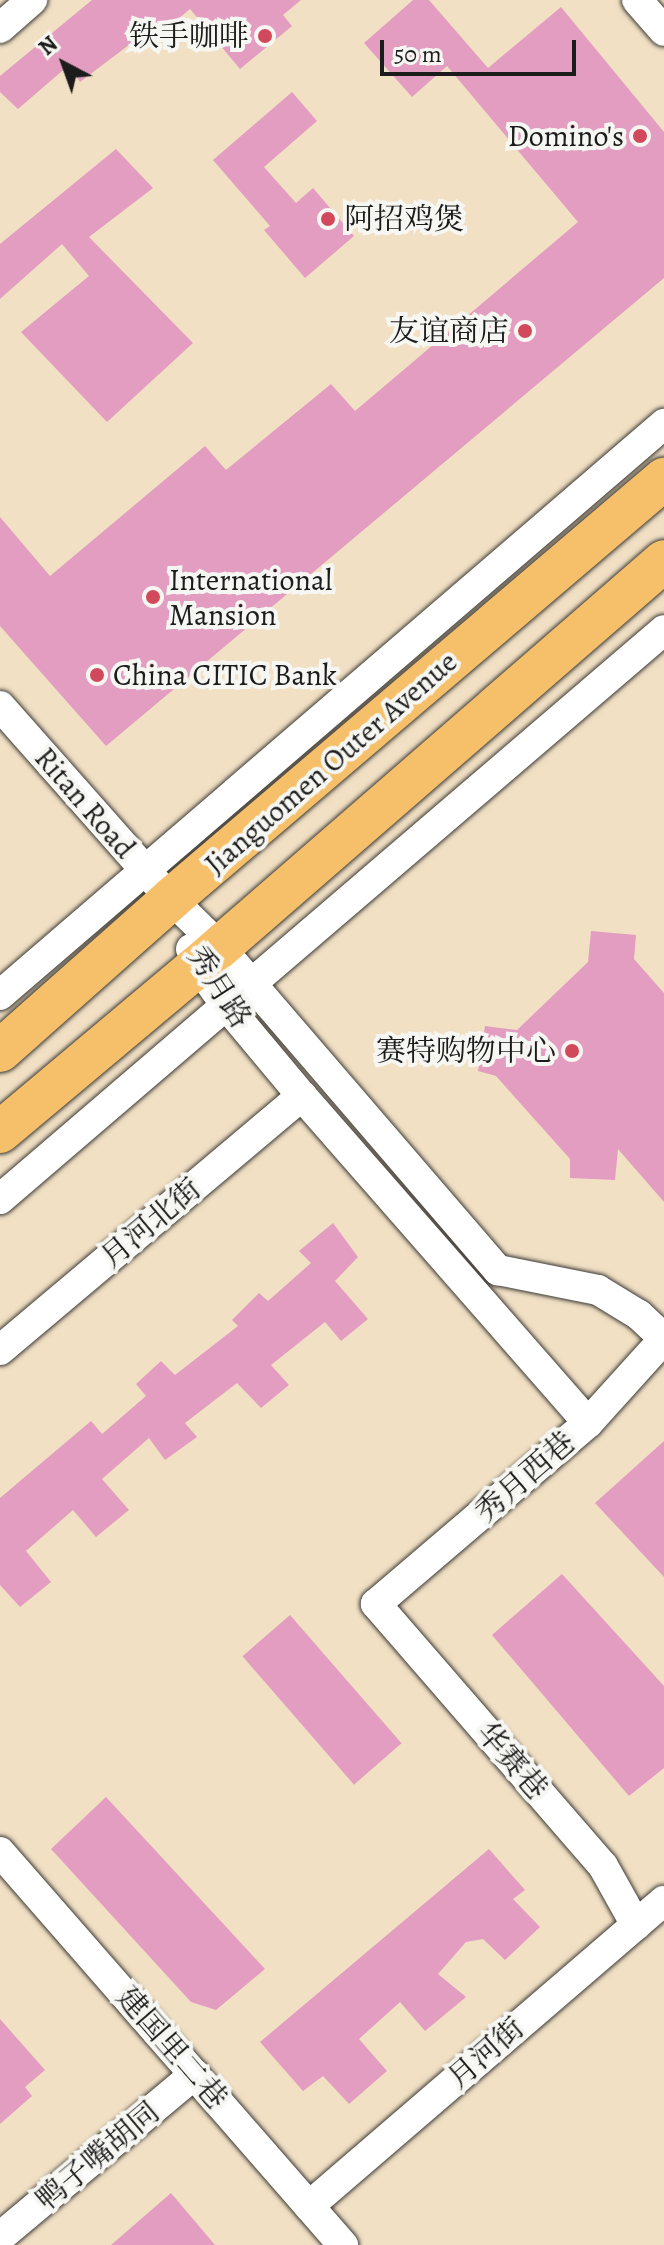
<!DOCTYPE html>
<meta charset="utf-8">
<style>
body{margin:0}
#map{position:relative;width:664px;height:2245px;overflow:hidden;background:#f1e0c4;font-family:Alegreya,"Noto Serif SC",serif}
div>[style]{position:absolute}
.building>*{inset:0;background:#e39dc0;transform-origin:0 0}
.roads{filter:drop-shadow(0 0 2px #3c3935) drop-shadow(0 0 2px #3c3935)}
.minor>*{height:30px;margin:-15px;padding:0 15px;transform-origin:15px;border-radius:15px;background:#fff}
.highway>*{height:42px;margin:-21px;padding:0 21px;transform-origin:21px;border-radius:21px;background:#f6c06b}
.dots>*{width:22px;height:22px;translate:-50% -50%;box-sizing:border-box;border:4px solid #f6f6f2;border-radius:50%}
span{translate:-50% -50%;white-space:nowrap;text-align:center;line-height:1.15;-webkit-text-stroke:8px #f6f6f2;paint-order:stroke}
.poi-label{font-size:30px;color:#1c1c1c}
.right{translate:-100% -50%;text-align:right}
.left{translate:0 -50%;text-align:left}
.street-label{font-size:30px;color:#1c1c1c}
.north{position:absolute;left:24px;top:24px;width:80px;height:80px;-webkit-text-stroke:6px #f6f6f2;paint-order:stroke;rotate:319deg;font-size:22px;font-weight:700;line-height:32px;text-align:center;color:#1c1c1c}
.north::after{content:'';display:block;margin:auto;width:28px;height:36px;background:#1c1c1c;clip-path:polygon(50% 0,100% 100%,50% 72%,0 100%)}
.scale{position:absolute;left:380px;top:40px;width:196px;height:36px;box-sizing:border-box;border:4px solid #1c1c1c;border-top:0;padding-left:10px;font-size:24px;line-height:28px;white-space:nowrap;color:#1c1c1c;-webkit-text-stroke:6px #f6f6f2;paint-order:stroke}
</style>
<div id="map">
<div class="building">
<i style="clip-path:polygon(92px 0,301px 0,283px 15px,292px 26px,240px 69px,190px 9px,153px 40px,146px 32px,80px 82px,69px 65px,18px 109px,0 92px,0 76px)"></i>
<i style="clip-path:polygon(413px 0,429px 0,488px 68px,561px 7px,664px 132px,664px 278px,106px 746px,0 626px,0 517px,50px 576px,205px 446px,226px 470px,331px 384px,355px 411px,578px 222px,447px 66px,412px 97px,364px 43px)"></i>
<i style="clip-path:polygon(292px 92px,317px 121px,264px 167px,296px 203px,313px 188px,354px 236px,305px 278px,264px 230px,270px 226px,213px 160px)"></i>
<i style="clip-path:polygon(116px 149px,153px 188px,89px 237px,193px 343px,107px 422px,21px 332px,89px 276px,62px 244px,0 299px,0 244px)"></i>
<i style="clip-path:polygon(591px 931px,636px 935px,634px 959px,664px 993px,664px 1202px,618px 1149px,615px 1180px,570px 1178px,570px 1159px,496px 1076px,478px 1071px,485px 1026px,517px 1030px,588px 962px)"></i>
<i style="clip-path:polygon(333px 1223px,358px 1257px,335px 1281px,368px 1319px,341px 1341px,325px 1322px,271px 1365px,289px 1385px,261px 1408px,237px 1383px,185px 1423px,197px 1437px,165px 1460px,149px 1438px,102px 1479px,129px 1510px,96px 1537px,73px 1510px,26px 1551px,51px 1582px,20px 1607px,0 1585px,0 1498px,91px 1421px,102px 1434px,146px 1396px,136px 1384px,161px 1361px,175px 1375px,238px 1326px,232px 1320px,259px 1293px,268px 1301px,311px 1263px,299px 1251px)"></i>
<i style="clip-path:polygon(664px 1441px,664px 1577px,595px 1503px)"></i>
<i style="clip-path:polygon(562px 1574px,664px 1686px,664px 1768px,629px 1796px,492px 1635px)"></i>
<i style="left:290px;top:1615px;width:170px;height:63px;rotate:49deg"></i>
<i style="clip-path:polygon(106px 1797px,265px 1969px,216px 2010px,191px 2002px,51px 1849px)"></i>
<i style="clip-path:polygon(489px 1849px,525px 1890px,513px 1899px,540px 1927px,505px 1960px,483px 1939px,466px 1942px,438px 1974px,466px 1997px,425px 2031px,400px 2002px,359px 2039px,387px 2071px,349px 2104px,323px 2076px,303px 2091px,260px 2042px)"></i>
<i style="clip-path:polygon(0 2019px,45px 2070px,25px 2087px,32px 2096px,0 2124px)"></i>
<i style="clip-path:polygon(171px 2193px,215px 2245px,111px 2245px)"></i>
</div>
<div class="roads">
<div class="minor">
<i style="left:637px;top:0;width:41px;rotate:48.9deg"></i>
<i style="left:0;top:28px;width:43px;rotate:-41.2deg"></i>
<i style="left:0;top:706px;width:258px;rotate:48.5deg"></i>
<i style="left:171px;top:899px;width:67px;rotate:44.4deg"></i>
<i style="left:219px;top:946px;width:428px;rotate:49.3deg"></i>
<i style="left:498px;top:1270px;width:102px;rotate:11.3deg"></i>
<i style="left:598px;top:1290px;width:48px;rotate:31.4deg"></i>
<i style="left:639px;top:1315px;width:34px;rotate:43deg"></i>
<i style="left:191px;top:949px;width:18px;rotate:68deg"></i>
<i style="left:198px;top:966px;width:47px;rotate:54.6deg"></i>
<i style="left:225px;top:1004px;width:120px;rotate:50.1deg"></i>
<i style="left:302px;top:1096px;width:434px;rotate:48.8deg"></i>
<i style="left:0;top:995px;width:876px;rotate:-40.69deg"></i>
<i style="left:0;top:1199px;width:874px;rotate:-40.59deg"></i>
<i style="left:0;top:1350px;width:395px;rotate:-40.1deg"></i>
<i style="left:0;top:1852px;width:522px;rotate:48.89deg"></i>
<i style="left:636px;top:1925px;width:68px;rotate:-119.2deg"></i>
<i style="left:603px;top:1866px;width:347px;rotate:-130.9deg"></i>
<i style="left:376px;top:1604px;width:279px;rotate:-40.5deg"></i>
<i style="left:588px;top:1423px;width:113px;rotate:-47.9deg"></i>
<i style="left:309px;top:2206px;width:468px;rotate:-40.7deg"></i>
<i style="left:0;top:2237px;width:254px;rotate:-39.9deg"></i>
</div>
<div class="highway">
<i style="left:0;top:1051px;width:229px;rotate:-41.6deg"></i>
<i style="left:171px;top:899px;width:648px;rotate:-40.43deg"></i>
<i style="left:0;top:1132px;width:258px;rotate:-40deg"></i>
<i style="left:198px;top:966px;width:617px;rotate:-40.99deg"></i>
</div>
</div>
<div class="dots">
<i style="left:265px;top:36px;background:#d1495b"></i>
<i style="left:640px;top:136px;background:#d1495b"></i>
<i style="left:328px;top:219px;background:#d1495b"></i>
<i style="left:525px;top:331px;background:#d1495b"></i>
<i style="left:153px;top:597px;background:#d1495b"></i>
<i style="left:97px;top:675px;background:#d1495b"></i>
<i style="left:572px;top:1051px;background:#d1495b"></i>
</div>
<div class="poi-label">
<span class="right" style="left:249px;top:36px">铁手咖啡</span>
<span class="right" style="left:624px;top:136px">Domino's</span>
<span class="left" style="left:344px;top:219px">阿招鸡煲</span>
<span class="right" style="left:509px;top:331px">友谊商店</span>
<span class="left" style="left:169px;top:597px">International<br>Mansion</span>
<span class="left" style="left:113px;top:675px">China CITIC Bank</span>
<span class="right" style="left:556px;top:1051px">赛特购物中心</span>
</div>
<div class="street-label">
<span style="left:331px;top:763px;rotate:-41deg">Jianguomen Outer Avenue</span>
<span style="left:85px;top:803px;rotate:49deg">Ritan Road</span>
<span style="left:219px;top:987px;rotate:57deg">秀月路</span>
<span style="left:151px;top:1223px;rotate:-40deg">月河北街</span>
<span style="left:525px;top:1477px;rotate:-41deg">秀月西巷</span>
<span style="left:512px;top:1761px;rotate:49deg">华赛巷</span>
<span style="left:172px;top:2048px;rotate:49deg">建国里二巷</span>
<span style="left:486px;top:2053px;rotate:-41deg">月河街</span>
<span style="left:98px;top:2156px;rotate:-40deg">鸭子嘴胡同</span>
</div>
<div class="north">N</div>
<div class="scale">50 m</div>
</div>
